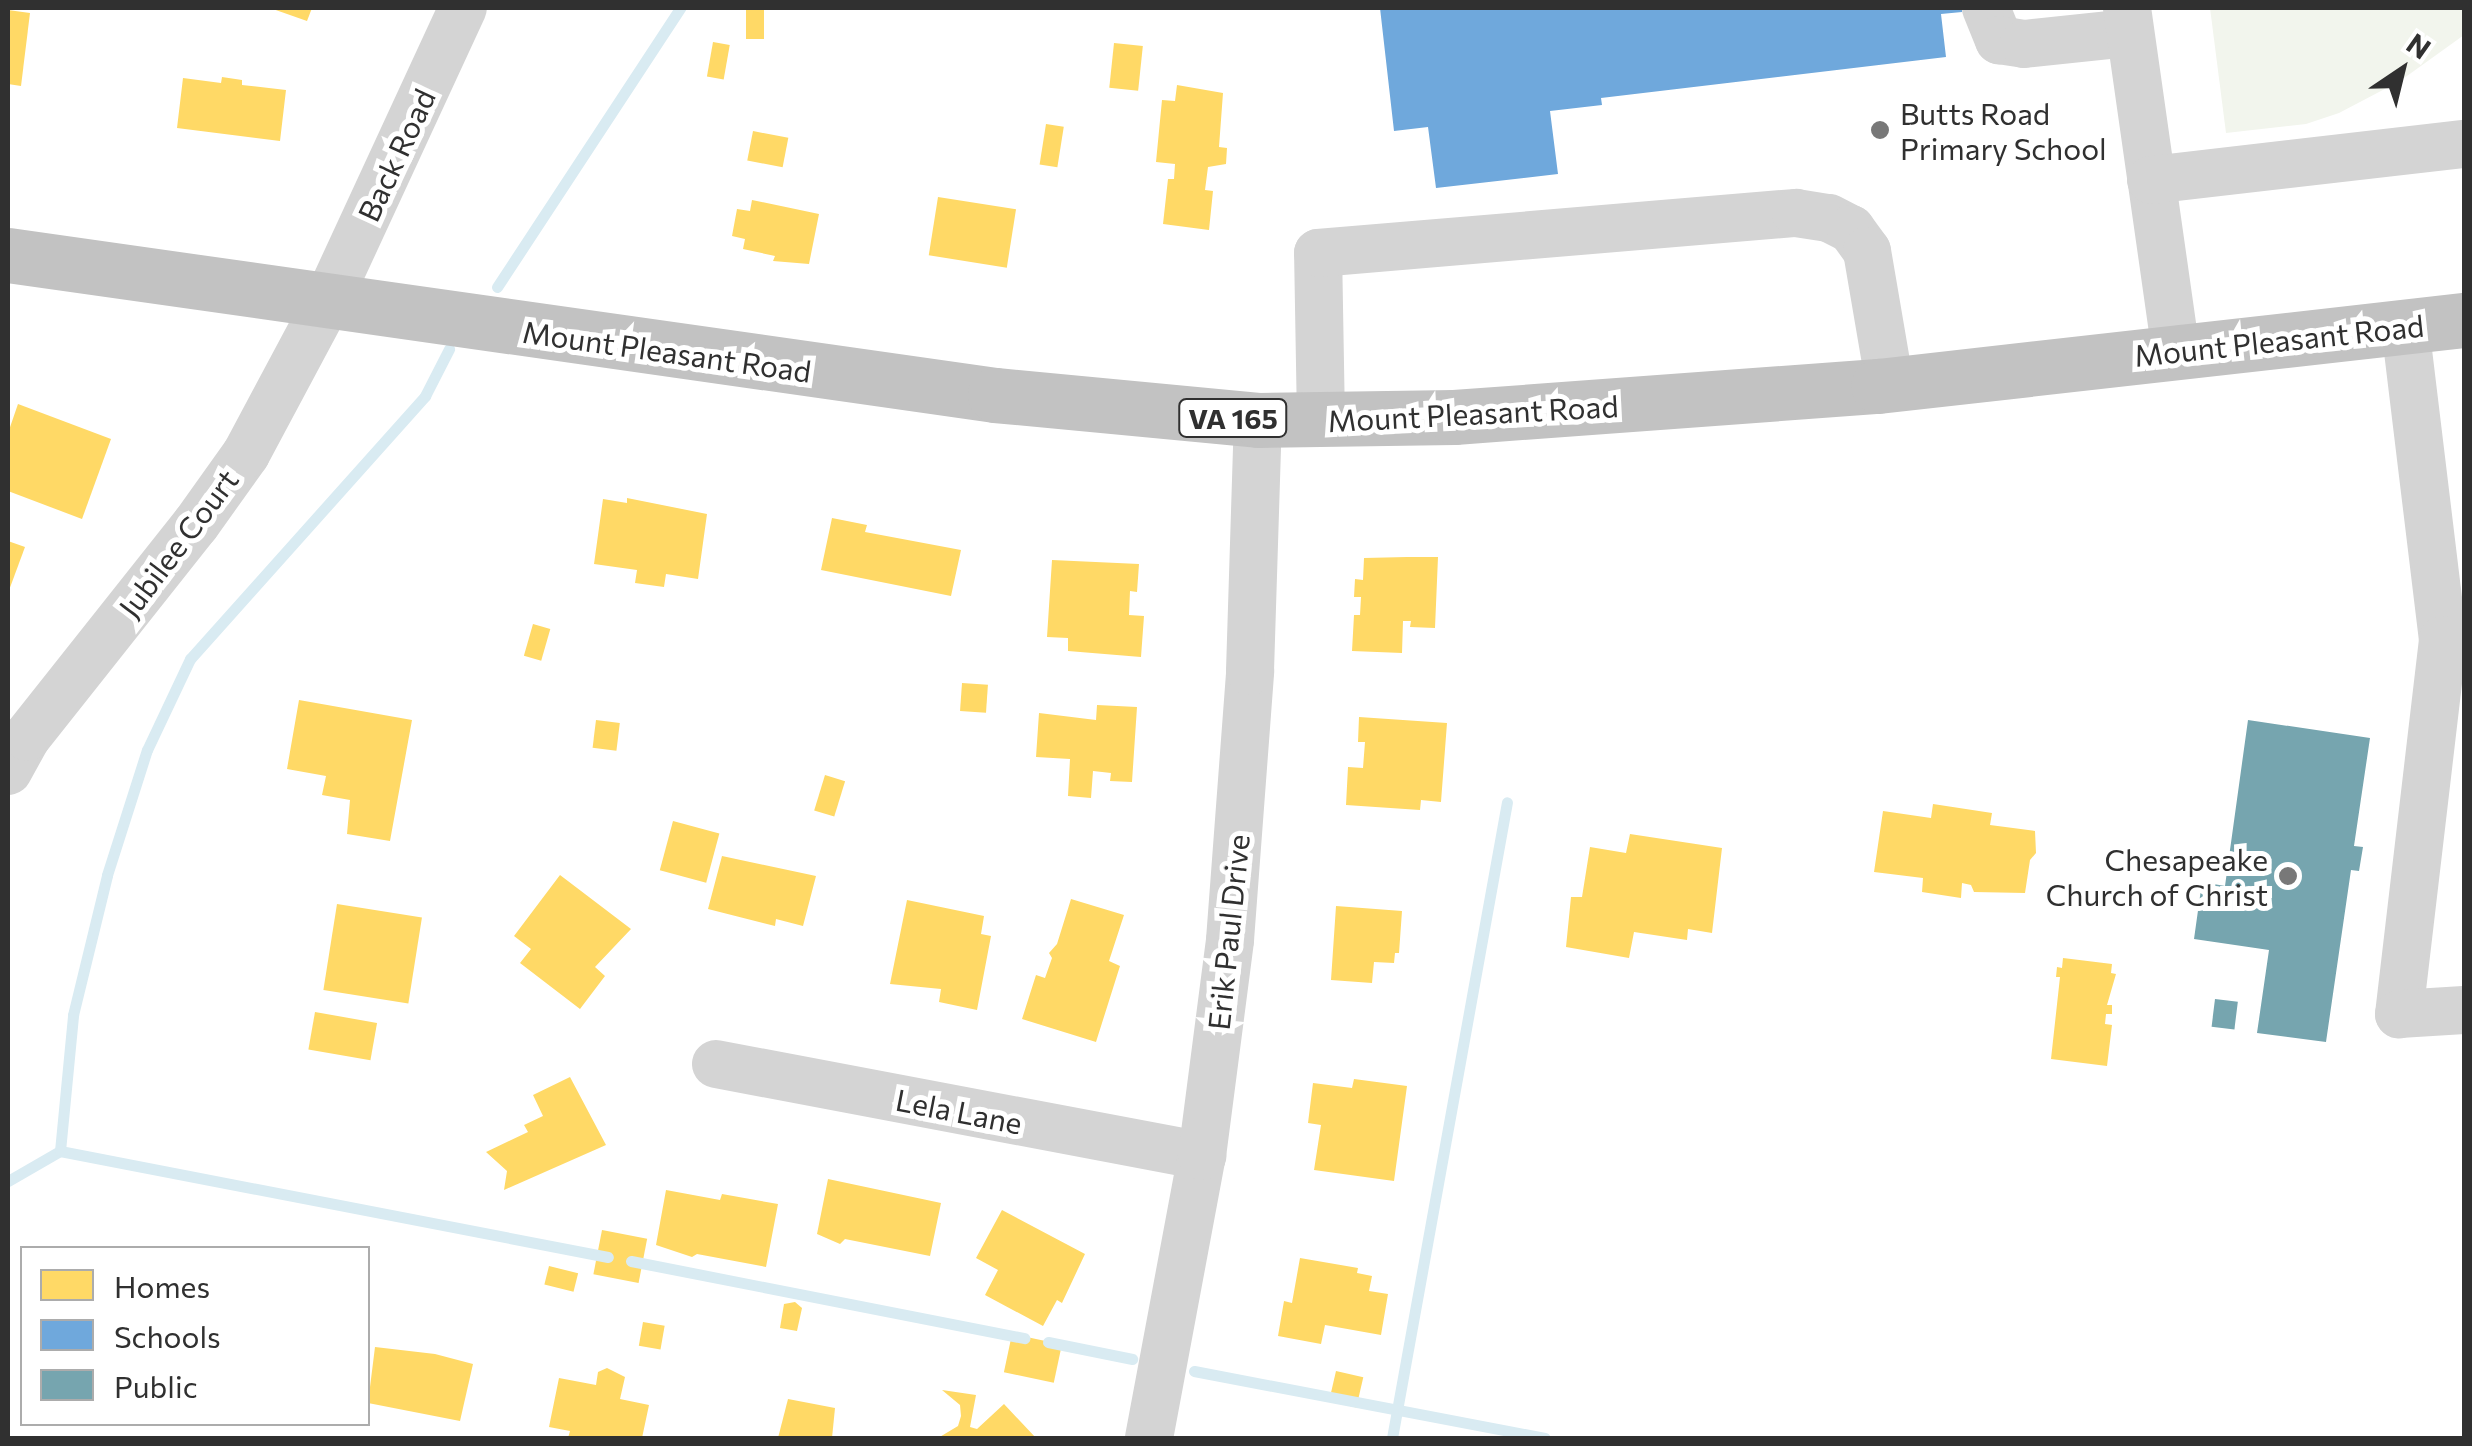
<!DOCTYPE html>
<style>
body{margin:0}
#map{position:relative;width:2472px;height:1446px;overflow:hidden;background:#fff;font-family:Commissioner,sans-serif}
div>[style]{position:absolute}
.green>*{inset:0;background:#f2f5ed}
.homes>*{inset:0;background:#ffd966;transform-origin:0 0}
.schools>*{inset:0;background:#6fa8dc}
.public>*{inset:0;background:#76a5af;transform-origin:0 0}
.stream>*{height:11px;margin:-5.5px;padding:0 5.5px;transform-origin:5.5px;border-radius:5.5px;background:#d9ebf2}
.minor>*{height:48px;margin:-24px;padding:0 24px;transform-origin:24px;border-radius:24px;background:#d4d4d4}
.highway>*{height:55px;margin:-27.5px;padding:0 27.5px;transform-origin:27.5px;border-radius:27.5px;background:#c2c2c2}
.dots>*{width:28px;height:28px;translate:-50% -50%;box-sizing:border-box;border:5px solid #fff;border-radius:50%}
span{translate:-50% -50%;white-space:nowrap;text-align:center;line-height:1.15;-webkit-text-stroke:10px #fff;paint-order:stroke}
.shield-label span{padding:2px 8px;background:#fff;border:2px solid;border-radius:8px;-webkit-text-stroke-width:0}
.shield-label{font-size:28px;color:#303030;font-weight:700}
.poi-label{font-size:30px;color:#303030}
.left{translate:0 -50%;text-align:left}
.right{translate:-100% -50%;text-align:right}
.street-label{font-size:30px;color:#303030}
.frame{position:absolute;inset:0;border:10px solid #303030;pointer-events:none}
.legend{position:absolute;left:20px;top:1246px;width:350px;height:180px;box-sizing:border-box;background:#fff;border:2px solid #acacac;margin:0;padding:12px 18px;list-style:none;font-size:30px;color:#303030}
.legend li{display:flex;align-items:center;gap:20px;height:50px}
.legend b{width:50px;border:2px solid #acacac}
.north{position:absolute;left:2352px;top:20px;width:100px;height:100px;-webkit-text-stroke:8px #fff;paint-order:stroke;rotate:35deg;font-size:28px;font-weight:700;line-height:40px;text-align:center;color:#303030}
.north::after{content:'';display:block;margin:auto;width:35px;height:45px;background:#303030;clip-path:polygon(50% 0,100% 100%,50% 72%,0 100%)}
</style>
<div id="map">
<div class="green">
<i style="clip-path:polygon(2210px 8px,2464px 8px,2464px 35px,2400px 81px,2339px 113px,2306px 124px,2226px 133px)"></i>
</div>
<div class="homes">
<i style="clip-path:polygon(270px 8px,312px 8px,307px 21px)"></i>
<i style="left:746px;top:8px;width:18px;height:31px"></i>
<i style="clip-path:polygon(8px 10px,30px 13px,21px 86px,8px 84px)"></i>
<i style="left:713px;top:42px;width:17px;height:35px;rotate:10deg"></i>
<i style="left:1114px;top:43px;width:29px;height:45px;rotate:6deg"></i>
<i style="clip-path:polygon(222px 77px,242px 80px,242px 85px,286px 90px,280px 141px,177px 128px,183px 78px,221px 83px)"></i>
<i style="clip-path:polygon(1177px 85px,1223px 93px,1219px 147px,1227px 148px,1226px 164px,1208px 167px,1205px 190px,1213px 191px,1209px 230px,1163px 224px,1168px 179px,1174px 179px,1175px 164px,1156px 162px,1162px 100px,1175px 101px)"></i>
<i style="left:1046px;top:124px;width:18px;height:41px;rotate:9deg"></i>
<i style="left:753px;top:131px;width:36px;height:30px;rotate:11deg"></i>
<i style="left:938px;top:197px;width:79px;height:59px;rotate:9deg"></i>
<i style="clip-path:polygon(752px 200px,819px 214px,809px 264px,773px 261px,775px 256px,743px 249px,745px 239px,732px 236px,737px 209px,750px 211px)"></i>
<i style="clip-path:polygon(18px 404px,111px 439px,82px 519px,8px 491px,8px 433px)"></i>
<i style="clip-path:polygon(627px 498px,707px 514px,698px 579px,666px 574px,664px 587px,635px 583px,637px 570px,594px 564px,603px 499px,627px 503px)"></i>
<i style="clip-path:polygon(832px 518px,867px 525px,865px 532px,961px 550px,951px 596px,821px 570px)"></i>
<i style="clip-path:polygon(8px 541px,25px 547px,8px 593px)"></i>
<i style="clip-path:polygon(1407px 557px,1438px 557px,1435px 628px,1410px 627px,1411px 621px,1403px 621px,1402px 653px,1352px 651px,1354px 615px,1360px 615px,1361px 597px,1354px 597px,1355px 579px,1363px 580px,1364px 558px)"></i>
<i style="clip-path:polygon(1052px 560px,1139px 564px,1137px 592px,1130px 591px,1129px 615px,1144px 616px,1141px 657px,1068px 651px,1068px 638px,1047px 637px)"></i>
<i style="left:533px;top:624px;width:18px;height:33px;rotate:16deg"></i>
<i style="left:962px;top:683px;width:26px;height:28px;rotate:4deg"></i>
<i style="clip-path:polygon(299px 700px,412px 720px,390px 841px,347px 834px,350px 800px,322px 795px,326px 776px,287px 769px)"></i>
<i style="clip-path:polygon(1097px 705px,1137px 707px,1132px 782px,1110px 781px,1111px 773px,1093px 771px,1091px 798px,1068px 796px,1070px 759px,1036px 757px,1039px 713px,1096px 720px)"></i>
<i style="clip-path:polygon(1359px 717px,1447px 723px,1441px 802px,1421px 800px,1420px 810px,1346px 805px,1348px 767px,1363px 768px,1365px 742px,1358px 742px)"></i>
<i style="left:596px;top:720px;width:24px;height:28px;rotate:7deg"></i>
<i style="left:825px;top:775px;width:21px;height:37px;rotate:17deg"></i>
<i style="clip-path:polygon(1933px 804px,1992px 813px,1990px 825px,2035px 831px,2036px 853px,2030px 860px,2025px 893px,1974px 892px,1971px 885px,1962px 883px,1961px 898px,1922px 892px,1923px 878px,1874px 872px,1883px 811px,1931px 818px)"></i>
<i style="left:673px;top:821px;width:48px;height:51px;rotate:15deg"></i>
<i style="clip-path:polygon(1630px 834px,1722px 848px,1712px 933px,1688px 929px,1687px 940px,1634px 932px,1629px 958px,1566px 947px,1571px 897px,1582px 897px,1590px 847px,1626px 853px)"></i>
<i style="clip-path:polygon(722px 856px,816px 876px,803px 926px,776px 919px,775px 926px,708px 909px)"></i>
<i style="clip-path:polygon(560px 875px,631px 929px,595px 967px,605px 976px,580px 1009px,520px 963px,531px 949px,514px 936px)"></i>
<i style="clip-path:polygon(1071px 899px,1124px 915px,1109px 961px,1120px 966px,1096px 1042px,1022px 1019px,1036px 975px,1045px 978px,1052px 958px,1049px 953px,1057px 944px)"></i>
<i style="clip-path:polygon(907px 900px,984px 916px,981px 934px,991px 936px,977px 1010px,939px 1002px,941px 989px,890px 984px)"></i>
<i style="left:337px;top:904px;width:86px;height:87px;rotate:9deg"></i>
<i style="clip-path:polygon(1336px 906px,1402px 911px,1399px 953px,1395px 953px,1394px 963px,1374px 962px,1372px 983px,1331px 980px)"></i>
<i style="clip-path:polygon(2063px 958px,2112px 964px,2111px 973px,2116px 974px,2107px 1005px,2112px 1005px,2112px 1014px,2106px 1014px,2105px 1024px,2112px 1025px,2107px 1066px,2051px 1059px,2060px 977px,2056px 977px,2057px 967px,2062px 968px)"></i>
<i style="left:315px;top:1012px;width:63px;height:38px;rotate:10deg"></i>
<i style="clip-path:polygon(570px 1077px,606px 1145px,504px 1190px,507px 1171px,486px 1152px,528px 1132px,524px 1125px,543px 1116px,533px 1095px)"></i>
<i style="clip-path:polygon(1354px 1079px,1407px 1086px,1394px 1181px,1314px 1170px,1321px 1125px,1308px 1123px,1313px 1083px,1352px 1088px)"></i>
<i style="clip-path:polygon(828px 1179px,941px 1203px,930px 1256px,845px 1239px,840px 1244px,817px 1234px)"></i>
<i style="clip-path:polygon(666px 1190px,720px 1200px,722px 1194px,778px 1204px,766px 1267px,697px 1254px,692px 1257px,656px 1245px)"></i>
<i style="clip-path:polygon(1002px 1210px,1085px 1254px,1062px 1303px,1057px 1300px,1043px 1326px,985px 1295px,998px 1270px,976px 1258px)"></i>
<i style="left:602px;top:1230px;width:46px;height:45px;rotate:11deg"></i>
<i style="clip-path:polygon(1300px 1258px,1358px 1268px,1357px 1273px,1372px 1276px,1369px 1291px,1388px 1294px,1381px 1335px,1325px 1325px,1321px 1344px,1278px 1336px,1284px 1301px,1292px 1303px)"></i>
<i style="left:549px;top:1266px;width:30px;height:19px;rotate:14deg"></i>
<i style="clip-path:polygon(795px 1302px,802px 1308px,797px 1331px,780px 1328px,784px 1304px)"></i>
<i style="left:643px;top:1322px;width:22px;height:24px;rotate:10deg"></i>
<i style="left:1012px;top:1334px;width:51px;height:39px;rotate:12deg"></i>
<i style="clip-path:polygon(375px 1347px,435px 1354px,473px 1364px,460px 1421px,368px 1403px)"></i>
<i style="clip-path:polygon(607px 1368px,625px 1377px,620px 1399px,649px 1405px,642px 1438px,568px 1438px,570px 1431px,549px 1427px,559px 1378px,596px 1385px,598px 1372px)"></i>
<i style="left:1336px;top:1371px;width:28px;height:31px;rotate:13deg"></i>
<i style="clip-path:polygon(942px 1390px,976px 1395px,970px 1427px,977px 1429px,1004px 1404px,1036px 1438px,938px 1438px,958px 1426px,961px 1416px,960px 1405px)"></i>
<i style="clip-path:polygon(788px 1399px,835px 1408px,832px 1438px,778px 1438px)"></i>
</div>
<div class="schools">
<i style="clip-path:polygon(1380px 8px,1962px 8px,1962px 12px,1941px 14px,1946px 57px,1601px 98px,1602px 105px,1550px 111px,1558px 174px,1436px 188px,1428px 127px,1394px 131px)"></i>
</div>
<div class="public">
<i style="clip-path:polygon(2248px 720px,2370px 738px,2354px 846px,2363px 847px,2359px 871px,2351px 870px,2326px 1042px,2257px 1033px,2269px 950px,2194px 939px,2202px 882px,2225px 886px)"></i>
<i style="left:2215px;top:999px;width:23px;height:28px;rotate:7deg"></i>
</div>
<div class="stream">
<i style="left:497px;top:287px;width:334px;rotate:-56.7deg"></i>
<i style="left:60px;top:1151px;width:137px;rotate:-84.5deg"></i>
<i style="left:73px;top:1015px;width:144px;rotate:-76.3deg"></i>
<i style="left:107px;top:875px;width:131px;rotate:-72.3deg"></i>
<i style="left:147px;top:750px;width:101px;rotate:-64.7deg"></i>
<i style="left:190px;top:659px;width:353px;rotate:-48.2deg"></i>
<i style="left:425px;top:396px;width:53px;rotate:-62.9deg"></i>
<i style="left:8px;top:1181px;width:60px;rotate:-30deg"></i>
<i style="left:60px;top:1151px;width:558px;rotate:10.95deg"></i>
<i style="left:631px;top:1261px;width:401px;rotate:11.1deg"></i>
<i style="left:1048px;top:1342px;width:86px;rotate:11.4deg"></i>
<i style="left:1194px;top:1371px;width:357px;rotate:10.8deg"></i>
<i style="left:1392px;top:1438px;width:646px;rotate:-79.75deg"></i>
</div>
<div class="minor">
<i style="left:1986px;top:8px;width:35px;rotate:68deg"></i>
<i style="left:1999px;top:40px;width:25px;rotate:9deg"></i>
<i style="left:2024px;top:44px;width:106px;rotate:-6deg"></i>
<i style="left:2127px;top:8px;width:347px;rotate:81.9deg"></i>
<i style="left:2151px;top:180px;width:315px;rotate:-6.6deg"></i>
<i style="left:2405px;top:326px;width:316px;rotate:83.1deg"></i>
<i style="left:2443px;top:640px;width:377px;rotate:96.7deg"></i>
<i style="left:2399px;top:1014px;width:65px;rotate:-3.5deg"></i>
<i style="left:1321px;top:421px;width:168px;rotate:-91deg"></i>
<i style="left:1318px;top:253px;width:480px;rotate:-4.8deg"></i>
<i style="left:1796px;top:213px;width:33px;rotate:9deg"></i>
<i style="left:1829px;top:218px;width:25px;rotate:27deg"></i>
<i style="left:1851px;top:229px;width:27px;rotate:54deg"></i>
<i style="left:1867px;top:251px;width:136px;rotate:80.3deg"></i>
<i style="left:8px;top:771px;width:39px;rotate:-61deg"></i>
<i style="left:27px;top:737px;width:272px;rotate:-51.6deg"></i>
<i style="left:196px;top:524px;width:86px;rotate:-54.5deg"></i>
<i style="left:246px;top:454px;width:172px;rotate:-61.9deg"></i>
<i style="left:327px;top:302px;width:324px;rotate:-65.2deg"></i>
<i style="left:716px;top:1064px;width:495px;rotate:10.7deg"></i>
<i style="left:1149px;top:1438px;width:287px;rotate:-79.4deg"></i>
<i style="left:1202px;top:1156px;width:218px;rotate:-82.6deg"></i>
<i style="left:1230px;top:940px;width:270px;rotate:-85.7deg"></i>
<i style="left:1250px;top:671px;width:251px;rotate:-88.2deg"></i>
</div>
<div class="highway">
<i style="left:8px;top:255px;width:997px;rotate:8.07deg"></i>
<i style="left:995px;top:395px;width:264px;rotate:5.4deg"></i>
<i style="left:1258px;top:420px;width:196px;rotate:-0.9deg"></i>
<i style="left:1454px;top:417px;width:425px;rotate:-4.2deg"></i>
<i style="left:1878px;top:386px;width:590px;rotate:-6.43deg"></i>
</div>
<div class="dots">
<i style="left:1880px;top:130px;background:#787878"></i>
<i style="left:2288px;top:876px;background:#787878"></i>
</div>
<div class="shield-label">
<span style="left:1233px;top:418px">VA 165</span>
</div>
<div class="poi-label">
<span class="left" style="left:1900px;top:130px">Butts Road<br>Primary School</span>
<span class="right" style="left:2268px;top:876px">Chesapeake<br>Church of Christ</span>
</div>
<div class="street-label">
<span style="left:396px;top:155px;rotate:-65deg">Back Road</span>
<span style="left:2279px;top:340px;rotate:-6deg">Mount Pleasant Road</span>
<span style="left:667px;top:351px;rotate:8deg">Mount Pleasant Road</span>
<span style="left:1473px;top:413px;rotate:-3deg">Mount Pleasant Road</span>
<span style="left:178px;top:543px;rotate:-53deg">Jubilee Court</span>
<span style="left:1228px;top:932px;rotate:-84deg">Erik Paul Drive</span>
<span style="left:959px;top:1111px;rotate:11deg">Lela Lane</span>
</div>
<div class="frame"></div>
<ul class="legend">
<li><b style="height:28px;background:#ffd966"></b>Homes</li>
<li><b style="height:28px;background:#6fa8dc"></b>Schools</li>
<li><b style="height:28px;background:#76a5af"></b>Public</li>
</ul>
<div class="north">N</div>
</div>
